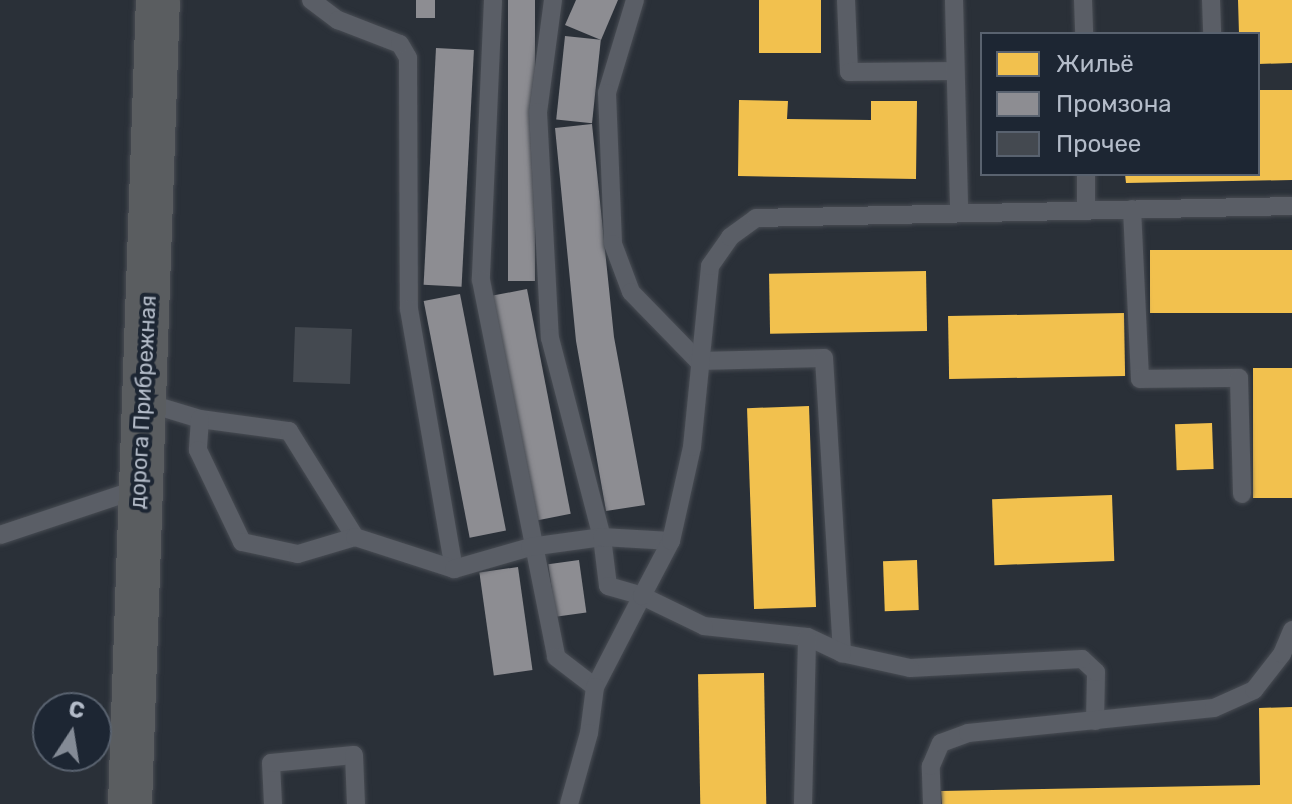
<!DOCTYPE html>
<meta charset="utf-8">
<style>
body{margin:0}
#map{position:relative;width:1292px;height:804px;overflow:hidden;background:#2a3038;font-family:Rubik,sans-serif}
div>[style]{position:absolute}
.homes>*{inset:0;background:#f2c14e;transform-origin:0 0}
.industry>*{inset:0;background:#8d8d92;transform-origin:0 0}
.building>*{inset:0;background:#444950;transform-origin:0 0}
.roads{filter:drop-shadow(0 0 2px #484c53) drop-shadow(0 0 2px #484c53)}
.lane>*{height:18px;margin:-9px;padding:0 9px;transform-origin:9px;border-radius:9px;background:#5a5e66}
.highway>*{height:44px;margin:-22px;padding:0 22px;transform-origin:22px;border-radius:22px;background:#5a5d60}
span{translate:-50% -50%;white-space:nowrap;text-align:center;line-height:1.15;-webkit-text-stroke:8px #1d2633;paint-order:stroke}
.street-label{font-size:22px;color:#b4bcc9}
.legend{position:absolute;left:980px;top:32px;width:280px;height:144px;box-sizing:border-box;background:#1d2633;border:2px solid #59626f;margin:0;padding:10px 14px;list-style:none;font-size:24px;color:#b4bcc9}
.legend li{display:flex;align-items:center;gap:16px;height:40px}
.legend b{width:40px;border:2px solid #59626f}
.north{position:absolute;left:32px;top:692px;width:80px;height:80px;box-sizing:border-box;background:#1d2633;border:2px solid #59626f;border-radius:50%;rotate:12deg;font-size:22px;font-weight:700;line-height:32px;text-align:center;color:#b4bcc9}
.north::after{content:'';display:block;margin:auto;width:28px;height:36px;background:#848b96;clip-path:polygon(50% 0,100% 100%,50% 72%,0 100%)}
</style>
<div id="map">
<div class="homes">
<i style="left:759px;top:0;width:62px;height:53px"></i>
<i style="clip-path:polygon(1238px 0,1292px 0,1292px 63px,1258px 64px,1258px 34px,1239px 34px)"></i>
<i style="clip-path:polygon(1258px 90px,1292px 90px,1292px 180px,1126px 183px,1125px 174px,1258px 174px)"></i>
<i style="clip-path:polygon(739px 100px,788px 101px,787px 119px,871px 120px,871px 101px,917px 101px,916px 179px,738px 176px)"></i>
<i style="left:1292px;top:250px;width:63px;height:142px;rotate:90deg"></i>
<i style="left:926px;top:271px;width:60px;height:157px;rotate:89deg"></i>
<i style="left:1124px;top:313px;width:63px;height:176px;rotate:89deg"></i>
<i style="left:1292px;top:368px;width:130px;height:39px;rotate:90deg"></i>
<i style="left:809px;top:406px;width:201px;height:62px;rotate:88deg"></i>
<i style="left:1212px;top:423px;width:46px;height:37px;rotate:88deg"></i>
<i style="left:1112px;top:495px;width:66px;height:120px;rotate:88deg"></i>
<i style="left:917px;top:560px;width:50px;height:34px;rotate:88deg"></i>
<i style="left:764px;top:673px;width:131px;height:66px;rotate:89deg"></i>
<i style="clip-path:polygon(1292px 707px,1292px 804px,942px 804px,941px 791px,1260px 785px,1259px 708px)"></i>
</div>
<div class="industry">
<i style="left:416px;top:0;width:19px;height:18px"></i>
<i style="left:508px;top:0;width:27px;height:281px"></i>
<i style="clip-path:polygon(576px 0,618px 0,601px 40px,565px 25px)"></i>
<i style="left:565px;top:36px;width:36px;height:84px;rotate:6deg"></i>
<i style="left:436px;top:48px;width:38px;height:237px;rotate:3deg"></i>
<i style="clip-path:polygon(592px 124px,614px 337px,645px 505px,606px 511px,576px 341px,555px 128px)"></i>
<i style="left:527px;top:289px;width:229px;height:36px;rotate:79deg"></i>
<i style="left:460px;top:294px;width:241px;height:37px;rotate:79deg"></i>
<i style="left:579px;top:560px;width:53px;height:31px;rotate:82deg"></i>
<i style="left:518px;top:567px;width:104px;height:39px;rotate:82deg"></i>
</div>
<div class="building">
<i style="left:295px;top:327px;width:57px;height:55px;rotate:2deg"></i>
</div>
<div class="roads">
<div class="lane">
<i style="left:311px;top:0;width:34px;rotate:37deg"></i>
<i style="left:338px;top:20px;width:66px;rotate:21.2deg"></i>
<i style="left:400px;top:44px;width:16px;rotate:60deg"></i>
<i style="left:408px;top:58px;width:251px;rotate:89.8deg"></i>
<i style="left:409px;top:309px;width:264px;rotate:80.2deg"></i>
<i style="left:493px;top:0;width:280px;rotate:92.5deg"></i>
<i style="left:481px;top:280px;width:384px;rotate:78.7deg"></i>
<i style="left:556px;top:657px;width:49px;rotate:37.6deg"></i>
<i style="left:553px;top:0;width:113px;rotate:97.6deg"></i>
<i style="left:538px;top:112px;width:226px;rotate:87deg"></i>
<i style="left:550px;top:338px;width:206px;rotate:75.4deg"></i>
<i style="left:602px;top:537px;width:49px;rotate:83deg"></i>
<i style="left:608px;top:586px;width:35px;rotate:16deg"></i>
<i style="left:642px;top:596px;width:102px;rotate:117.3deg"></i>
<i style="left:595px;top:687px;width:46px;rotate:97.4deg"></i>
<i style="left:589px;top:733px;width:74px;rotate:105.7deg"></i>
<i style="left:635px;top:0;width:97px;rotate:106.8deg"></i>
<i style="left:607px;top:93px;width:151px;rotate:87.7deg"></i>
<i style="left:613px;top:244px;width:51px;rotate:69.4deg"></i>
<i style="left:631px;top:292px;width:96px;rotate:45.8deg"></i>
<i style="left:698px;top:361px;width:126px;rotate:-1.4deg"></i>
<i style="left:824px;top:358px;width:296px;rotate:86.5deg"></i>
<i style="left:846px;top:0;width:72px;rotate:87.6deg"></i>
<i style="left:849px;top:72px;width:106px;rotate:-0.5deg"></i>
<i style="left:954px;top:0;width:212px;rotate:88.6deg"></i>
<i style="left:1083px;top:0;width:34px;rotate:88deg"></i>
<i style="left:1211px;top:0;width:34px;rotate:88deg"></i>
<i style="left:1086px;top:174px;width:35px;rotate:90deg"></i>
<i style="left:1132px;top:209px;width:170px;rotate:87.3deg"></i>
<i style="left:1140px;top:379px;width:99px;rotate:-0.6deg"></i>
<i style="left:1239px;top:378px;width:116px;rotate:88.5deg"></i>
<i style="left:144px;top:402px;width:59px;rotate:16.9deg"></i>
<i style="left:200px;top:419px;width:90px;rotate:7.7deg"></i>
<i style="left:289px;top:431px;width:125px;rotate:58.1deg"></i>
<i style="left:200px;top:419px;width:31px;rotate:94deg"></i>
<i style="left:198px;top:450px;width:102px;rotate:64.4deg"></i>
<i style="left:242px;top:542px;width:57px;rotate:12.1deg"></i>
<i style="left:298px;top:554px;width:59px;rotate:-16.6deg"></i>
<i style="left:355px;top:537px;width:104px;rotate:17.9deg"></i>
<i style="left:454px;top:569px;width:79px;rotate:-16.1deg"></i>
<i style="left:530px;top:547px;width:73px;rotate:-7.9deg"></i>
<i style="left:602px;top:537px;width:69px;rotate:3.3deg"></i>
<i style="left:0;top:535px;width:145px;rotate:-18.4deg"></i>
<i style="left:1095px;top:721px;width:49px;rotate:-88.8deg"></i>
<i style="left:1096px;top:672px;width:19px;rotate:-137deg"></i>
<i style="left:1082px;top:659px;width:172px;rotate:177deg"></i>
<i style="left:910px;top:668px;width:70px;rotate:-167.6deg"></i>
<i style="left:842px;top:653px;width:38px;rotate:-155deg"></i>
<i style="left:807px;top:637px;width:104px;rotate:-173.9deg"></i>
<i style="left:704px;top:626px;width:69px;rotate:-154.2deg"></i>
<i style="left:642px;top:596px;width:62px;rotate:-62.2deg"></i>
<i style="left:671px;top:541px;width:96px;rotate:-77.4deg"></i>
<i style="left:692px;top:447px;width:182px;rotate:-84.3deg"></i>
<i style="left:710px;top:266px;width:35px;rotate:-55deg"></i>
<i style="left:730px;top:237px;width:32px;rotate:-36deg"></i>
<i style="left:756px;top:218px;width:536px;rotate:-1.28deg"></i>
<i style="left:273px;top:804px;width:41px;rotate:-92.8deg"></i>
<i style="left:271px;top:763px;width:83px;rotate:-5.5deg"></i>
<i style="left:354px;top:755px;width:49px;rotate:87.7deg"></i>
<i style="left:803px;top:804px;width:167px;rotate:-88.6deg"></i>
<i style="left:932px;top:804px;width:38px;rotate:-92deg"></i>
<i style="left:931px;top:766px;width:25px;rotate:-67deg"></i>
<i style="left:941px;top:743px;width:29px;rotate:-20deg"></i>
<i style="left:968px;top:733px;width:247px;rotate:-5.8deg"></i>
<i style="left:1214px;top:708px;width:44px;rotate:-24.2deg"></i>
<i style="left:1254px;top:690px;width:46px;rotate:-52.1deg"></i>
<i style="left:1282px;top:654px;width:26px;rotate:-67deg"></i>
</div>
<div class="highway">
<i style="left:130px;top:804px;width:804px;rotate:-88.01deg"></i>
</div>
</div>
<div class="street-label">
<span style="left:143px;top:402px;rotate:-87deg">дорога Прибрежная</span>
</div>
<ul class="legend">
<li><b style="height:22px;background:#f2c14e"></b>Жильё</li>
<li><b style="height:22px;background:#8d8d92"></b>Промзона</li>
<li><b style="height:22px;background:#444950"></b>Прочее</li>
</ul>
<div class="north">С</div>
</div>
